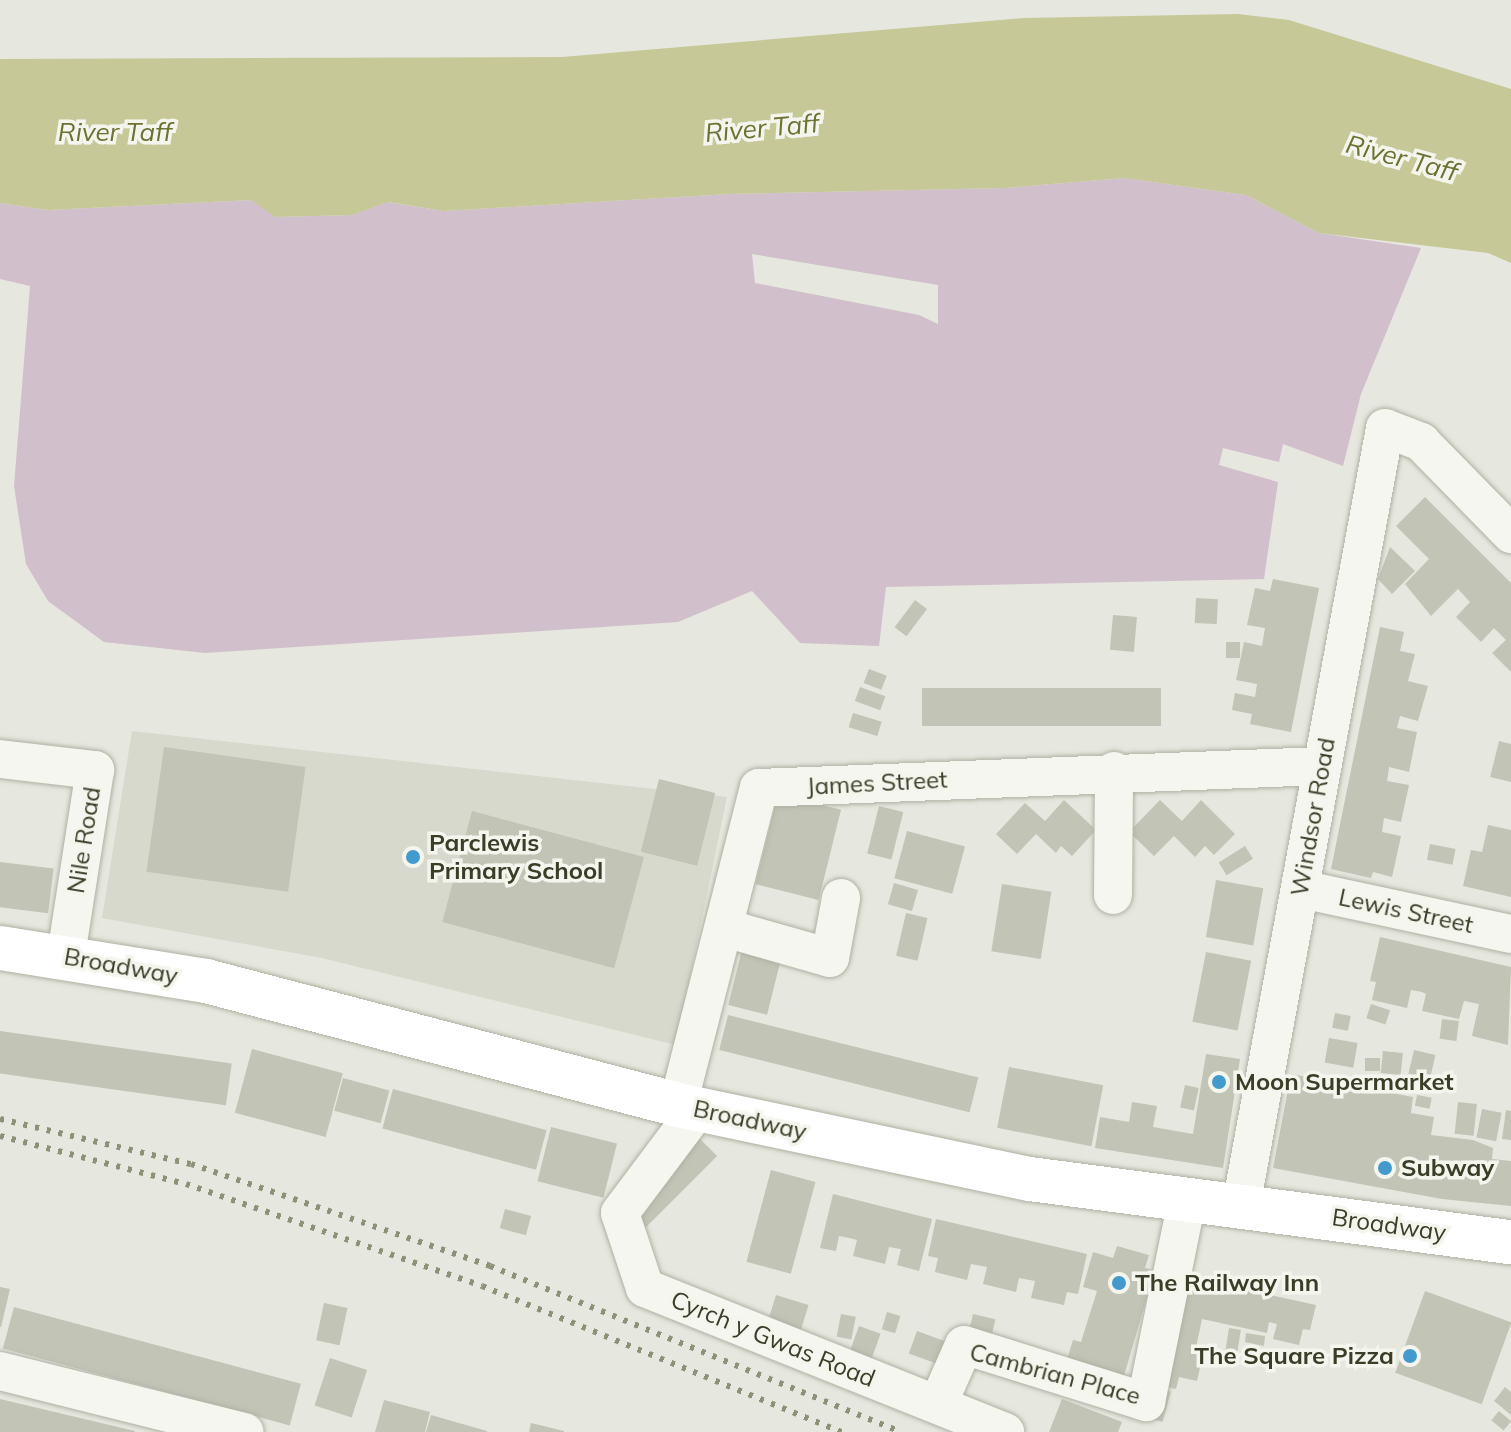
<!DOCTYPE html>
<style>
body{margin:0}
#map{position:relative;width:1511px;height:1432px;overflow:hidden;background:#e6e7de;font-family:Mulish,sans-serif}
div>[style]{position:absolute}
.built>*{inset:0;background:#d7d9cc}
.green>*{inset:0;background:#d1bfcc}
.water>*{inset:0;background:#c6c898}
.building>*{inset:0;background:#c2c4b5;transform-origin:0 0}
.roads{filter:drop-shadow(0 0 2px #afb1a3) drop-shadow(0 0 2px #afb1a3)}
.minor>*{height:38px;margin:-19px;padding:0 19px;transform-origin:19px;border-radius:19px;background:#f5f6f0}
.major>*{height:44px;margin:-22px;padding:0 22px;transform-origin:22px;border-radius:22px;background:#fff}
.rail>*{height:6px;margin-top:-3px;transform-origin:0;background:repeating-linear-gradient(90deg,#8d9177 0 4px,transparent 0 12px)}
.dots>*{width:22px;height:22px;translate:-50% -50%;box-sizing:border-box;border:4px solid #f4f5ed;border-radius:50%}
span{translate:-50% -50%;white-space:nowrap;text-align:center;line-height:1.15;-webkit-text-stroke:7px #f4f5ed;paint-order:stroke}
.street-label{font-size:24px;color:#3a3e27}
.poi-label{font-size:24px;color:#3a3e27;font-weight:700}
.left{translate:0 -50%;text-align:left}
.right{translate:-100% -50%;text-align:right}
.water-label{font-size:26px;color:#6d7232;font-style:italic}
</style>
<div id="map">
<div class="built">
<i style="clip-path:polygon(132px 731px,727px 797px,676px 1045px,322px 958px,102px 918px)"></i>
</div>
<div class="green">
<i style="clip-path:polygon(evenodd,1124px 178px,1246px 195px,1319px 233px,1421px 248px,1361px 394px,1343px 466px,1283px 444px,1279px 462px,1223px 448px,1219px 465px,1278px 482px,1264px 579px,886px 587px,879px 646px,800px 643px,752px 591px,678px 622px,205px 653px,104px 642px,48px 601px,26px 564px,14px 486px,30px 286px,0 279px,0 203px,48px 210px,251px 200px,276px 217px,352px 215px,387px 202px,444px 211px,729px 194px,1005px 188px,1124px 178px,752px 254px,938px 285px,938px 324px,919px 315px,755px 283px,752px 254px)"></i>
</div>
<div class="water">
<i style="clip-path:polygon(1238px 14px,1289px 20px,1511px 89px,1511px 263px,1488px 253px,1319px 233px,1246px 195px,1124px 178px,1005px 188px,729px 194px,444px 211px,388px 202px,352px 215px,275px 217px,251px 200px,48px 210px,0 203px,0 59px,562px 57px,1024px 18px)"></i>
</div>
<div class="building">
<i style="clip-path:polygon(1425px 497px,1511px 583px,1511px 672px,1492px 653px,1506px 640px,1494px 628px,1481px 642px,1456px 617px,1470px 602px,1458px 589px,1431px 616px,1405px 584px,1429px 559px,1396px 526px)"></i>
<i style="clip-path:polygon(1390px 547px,1415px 571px,1392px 594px,1378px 579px)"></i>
<i style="clip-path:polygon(1273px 579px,1319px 588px,1291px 732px,1250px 724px,1252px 714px,1232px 710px,1235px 693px,1255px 697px,1257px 684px,1236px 680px,1244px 642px,1262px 646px,1265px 628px,1247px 625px,1255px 588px,1270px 591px)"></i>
<i style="left:1196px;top:598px;width:22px;height:25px;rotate:3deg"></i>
<i style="left:915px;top:600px;width:15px;height:34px;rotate:37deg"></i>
<i style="left:1113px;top:615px;width:24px;height:35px;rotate:5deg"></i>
<i style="clip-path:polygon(1380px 627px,1404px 632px,1400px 651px,1415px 654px,1408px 681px,1428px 686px,1418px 721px,1400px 716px,1397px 728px,1417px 732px,1409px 772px,1389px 767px,1388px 775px,1387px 781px,1409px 785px,1401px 822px,1384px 818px,1382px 832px,1401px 836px,1392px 877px,1373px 872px,1371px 878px,1331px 869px)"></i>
<i style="left:1226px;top:642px;width:14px;height:16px"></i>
<i style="left:869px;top:669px;width:19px;height:15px;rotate:21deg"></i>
<i style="left:860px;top:687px;width:27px;height:15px;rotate:20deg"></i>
<i style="left:1161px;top:688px;width:38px;height:239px;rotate:90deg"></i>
<i style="left:853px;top:713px;width:30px;height:15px;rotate:17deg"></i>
<i style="clip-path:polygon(1499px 741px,1511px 744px,1511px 782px,1490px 777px)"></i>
<i style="left:164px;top:747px;width:143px;height:126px;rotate:8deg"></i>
<i style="left:659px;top:779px;width:58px;height:75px;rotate:14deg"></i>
<i style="left:778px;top:794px;width:65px;height:93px;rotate:14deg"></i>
<i style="clip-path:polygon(1064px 800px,1096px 830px,1072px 856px,1061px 846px,1056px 853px,1036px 834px,1017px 854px,996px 834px,1025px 803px,1045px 821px)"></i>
<i style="clip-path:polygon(1160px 800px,1182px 821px,1201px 800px,1235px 834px,1214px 855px,1205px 846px,1195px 857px,1174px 836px,1154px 856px,1129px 832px)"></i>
<i style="left:879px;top:806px;width:25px;height:49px;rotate:14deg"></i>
<i style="left:472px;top:811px;width:178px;height:115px;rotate:15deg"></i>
<i style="clip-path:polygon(1488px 825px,1511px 830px,1511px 897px,1463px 886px,1471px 850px,1482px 852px)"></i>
<i style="left:907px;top:831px;width:60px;height:49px;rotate:15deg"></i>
<i style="left:1430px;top:844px;width:26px;height:16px;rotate:11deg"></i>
<i style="left:1245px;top:846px;width:15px;height:31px;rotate:58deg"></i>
<i style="left:0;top:862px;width:54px;height:45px;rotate:7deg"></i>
<i style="left:1216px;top:880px;width:48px;height:58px;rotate:10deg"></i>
<i style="left:894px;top:883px;width:25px;height:22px;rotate:16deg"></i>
<i style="left:1002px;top:884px;width:50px;height:68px;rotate:9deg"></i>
<i style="left:906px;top:913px;width:22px;height:44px;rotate:13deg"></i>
<i style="clip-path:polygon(1380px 937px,1511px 967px,1508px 1045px,1472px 1036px,1479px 1004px,1464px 1001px,1459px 1019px,1422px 1011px,1426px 994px,1422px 992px,1411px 990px,1407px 1008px,1372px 1000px,1376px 982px,1370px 981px)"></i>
<i style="left:744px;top:942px;width:40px;height:65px;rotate:14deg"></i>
<i style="left:1206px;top:952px;width:46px;height:71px;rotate:11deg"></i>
<i style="left:1371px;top:1004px;width:20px;height:15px;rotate:18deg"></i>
<i style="left:1335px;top:1013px;width:16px;height:15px;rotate:11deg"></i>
<i style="left:728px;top:1015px;width:258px;height:36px;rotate:14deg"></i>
<i style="left:1442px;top:1019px;width:17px;height:20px;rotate:7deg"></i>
<i style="left:0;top:1031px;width:234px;height:42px;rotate:8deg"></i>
<i style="left:1329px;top:1038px;width:29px;height:25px;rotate:10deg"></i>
<i style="left:252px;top:1049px;width:94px;height:66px;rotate:15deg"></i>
<i style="left:1414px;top:1050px;width:22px;height:28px;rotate:13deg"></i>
<i style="left:1383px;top:1051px;width:20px;height:22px;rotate:6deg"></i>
<i style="clip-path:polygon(1206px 1054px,1240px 1059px,1223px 1168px,1095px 1148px,1100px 1117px,1129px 1122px,1132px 1102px,1157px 1106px,1153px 1127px,1193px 1134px)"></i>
<i style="left:1365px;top:1058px;width:15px;height:13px"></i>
<i style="left:1009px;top:1067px;width:96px;height:62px;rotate:11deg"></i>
<i style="clip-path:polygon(1291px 1074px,1413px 1097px,1411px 1113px,1434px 1117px,1431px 1135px,1473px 1140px,1493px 1148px,1492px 1159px,1511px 1161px,1511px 1206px,1442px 1199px,1273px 1168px)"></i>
<i style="left:343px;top:1078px;width:48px;height:34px;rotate:15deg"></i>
<i style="left:1185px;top:1085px;width:14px;height:23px;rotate:12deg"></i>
<i style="left:393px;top:1089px;width:159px;height:41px;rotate:15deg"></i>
<i style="left:1417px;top:1095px;width:15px;height:11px;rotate:11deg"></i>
<i style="left:1458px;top:1102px;width:19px;height:32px;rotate:6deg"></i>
<i style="left:1482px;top:1109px;width:20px;height:29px;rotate:11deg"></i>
<i style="clip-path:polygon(1506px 1110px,1511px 1111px,1511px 1140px,1502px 1139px)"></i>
<i style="left:551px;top:1127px;width:68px;height:56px;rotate:14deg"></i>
<i style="left:698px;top:1137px;width:27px;height:102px;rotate:45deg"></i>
<i style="left:771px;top:1170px;width:46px;height:95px;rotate:15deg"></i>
<i style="clip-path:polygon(833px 1194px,932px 1219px,919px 1271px,897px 1265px,901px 1249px,889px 1247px,885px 1264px,853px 1256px,857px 1240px,849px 1238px,839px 1236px,836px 1251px,820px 1248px)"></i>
<i style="left:505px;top:1209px;width:27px;height:20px;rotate:15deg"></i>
<i style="clip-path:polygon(936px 1219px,1087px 1254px,1078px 1294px,1067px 1292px,1064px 1305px,1031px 1298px,1035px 1281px,1019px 1278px,1016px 1292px,983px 1284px,987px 1267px,971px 1264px,967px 1280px,935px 1272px,938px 1258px,928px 1256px)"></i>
<i style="clip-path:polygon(1117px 1246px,1149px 1255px,1145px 1268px,1155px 1270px,1121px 1386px,1064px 1369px,1073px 1340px,1081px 1342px,1097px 1291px,1083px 1287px,1093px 1252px,1113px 1258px)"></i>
<i style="clip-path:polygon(1183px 1276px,1316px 1305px,1310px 1330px,1303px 1329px,1299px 1345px,1273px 1339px,1277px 1324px,1269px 1322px,1267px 1333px,1202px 1319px,1195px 1352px,1203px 1354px,1197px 1381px,1179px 1377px,1176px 1389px,1159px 1385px)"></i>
<i style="clip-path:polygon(0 1287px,10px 1289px,1px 1327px,0 1327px)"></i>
<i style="left:1425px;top:1291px;width:92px;height:87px;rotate:20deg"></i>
<i style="left:776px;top:1295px;width:34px;height:39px;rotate:17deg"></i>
<i style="left:324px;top:1303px;width:24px;height:38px;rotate:12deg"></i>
<i style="left:14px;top:1307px;width:297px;height:43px;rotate:15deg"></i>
<i style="left:887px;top:1312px;width:14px;height:18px;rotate:17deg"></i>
<i style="left:841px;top:1314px;width:15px;height:23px;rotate:11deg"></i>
<i style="left:973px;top:1314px;width:23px;height:25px;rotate:13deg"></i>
<i style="left:859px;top:1326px;width:23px;height:31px;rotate:20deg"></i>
<i style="left:1229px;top:1328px;width:12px;height:25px;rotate:9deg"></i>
<i style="left:917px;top:1331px;width:29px;height:24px;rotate:20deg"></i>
<i style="clip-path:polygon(1246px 1333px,1265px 1336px,1264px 1346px,1245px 1342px)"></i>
<i style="left:330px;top:1358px;width:39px;height:50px;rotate:18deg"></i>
<i style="clip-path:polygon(1505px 1387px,1511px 1392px,1511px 1415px,1494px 1401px)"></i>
<i style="left:1160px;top:1389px;width:11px;height:31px;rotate:15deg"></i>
<i style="clip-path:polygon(0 1399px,135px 1431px,135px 1432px,0 1432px)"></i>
<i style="clip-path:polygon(1062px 1399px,1122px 1422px,1118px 1432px,1049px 1432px)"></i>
<i style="clip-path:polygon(384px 1400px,430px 1412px,425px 1432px,375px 1432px)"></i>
<i style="left:1499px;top:1411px;width:16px;height:12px;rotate:40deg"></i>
<i style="clip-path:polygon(431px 1415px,487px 1431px,487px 1432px,426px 1432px)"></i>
<i style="clip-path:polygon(531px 1423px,564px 1431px,564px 1432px,529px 1432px)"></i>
</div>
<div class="roads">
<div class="minor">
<i style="left:0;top:759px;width:96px;rotate:6.6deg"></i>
<i style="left:95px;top:770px;width:188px;rotate:98.9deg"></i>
<i style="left:1301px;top:889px;width:215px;rotate:12.1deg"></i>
<i style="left:1113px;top:895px;width:124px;rotate:-89.5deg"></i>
<i style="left:725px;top:928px;width:109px;rotate:15.9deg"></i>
<i style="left:830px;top:958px;width:61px;rotate:-79.6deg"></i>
<i style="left:678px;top:1105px;width:327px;rotate:-75.7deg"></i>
<i style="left:759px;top:788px;width:562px;rotate:-2.24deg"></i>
<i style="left:698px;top:1109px;width:130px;rotate:126.9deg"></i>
<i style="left:620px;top:1213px;width:79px;rotate:71.6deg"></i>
<i style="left:645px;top:1288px;width:388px;rotate:21.8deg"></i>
<i style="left:1241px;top:1206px;width:791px;rotate:-79.51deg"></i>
<i style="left:1385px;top:428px;width:39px;rotate:21deg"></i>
<i style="left:1421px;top:442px;width:129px;rotate:45.6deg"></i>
<i style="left:0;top:1371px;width:252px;rotate:14deg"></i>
<i style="left:938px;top:1404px;width:64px;rotate:-66.2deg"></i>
<i style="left:964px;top:1345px;width:191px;rotate:17.4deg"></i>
<i style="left:1146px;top:1402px;width:206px;rotate:-78.5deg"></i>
</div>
<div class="major">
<i style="left:0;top:948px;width:209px;rotate:9.1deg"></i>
<i style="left:206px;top:981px;width:488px;rotate:14.7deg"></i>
<i style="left:678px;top:1105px;width:360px;rotate:11.9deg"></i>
<i style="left:1030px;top:1179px;width:485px;rotate:7.5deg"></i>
</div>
</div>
<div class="rail">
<i style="left:0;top:1119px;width:196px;rotate:13.3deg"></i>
<i style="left:191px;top:1164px;width:316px;rotate:18.8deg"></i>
<i style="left:490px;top:1266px;width:442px;rotate:22deg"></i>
<i style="left:0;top:1136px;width:192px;rotate:14.5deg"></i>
<i style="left:186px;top:1184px;width:313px;rotate:19deg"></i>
<i style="left:482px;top:1286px;width:388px;rotate:22.1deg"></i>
</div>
<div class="dots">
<i style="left:413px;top:857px;background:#429acd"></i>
<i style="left:1219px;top:1082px;background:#429acd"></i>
<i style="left:1385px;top:1168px;background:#429acd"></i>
<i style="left:1119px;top:1283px;background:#429acd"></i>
<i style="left:1410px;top:1356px;background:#429acd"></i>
</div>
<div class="street-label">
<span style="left:877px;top:783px;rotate:-3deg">James Street</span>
<span style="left:1313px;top:817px;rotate:-80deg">Windsor Road</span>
<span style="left:84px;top:840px;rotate:-81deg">Nile Road</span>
<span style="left:1406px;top:911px;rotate:12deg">Lewis Street</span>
<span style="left:121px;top:966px;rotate:10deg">Broadway</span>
<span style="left:750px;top:1120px;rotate:12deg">Broadway</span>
<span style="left:1389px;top:1225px;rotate:8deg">Broadway</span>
<span style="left:773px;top:1339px;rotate:22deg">Cyrch y Gwas Road</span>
<span style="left:1055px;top:1374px;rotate:15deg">Cambrian Place</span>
</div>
<div class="poi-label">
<span class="left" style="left:429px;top:857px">Parclewis<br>Primary School</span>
<span class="left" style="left:1235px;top:1082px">Moon Supermarket</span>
<span class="left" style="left:1401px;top:1168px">Subway</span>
<span class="left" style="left:1135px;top:1283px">The Railway Inn</span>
<span class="right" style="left:1394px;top:1356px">The Square Pizza</span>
</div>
<div class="water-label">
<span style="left:762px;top:128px;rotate:-5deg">River Taff</span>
<span style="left:115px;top:132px">River Taff</span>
<span style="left:1402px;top:158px;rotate:15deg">River Taff</span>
</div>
</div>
